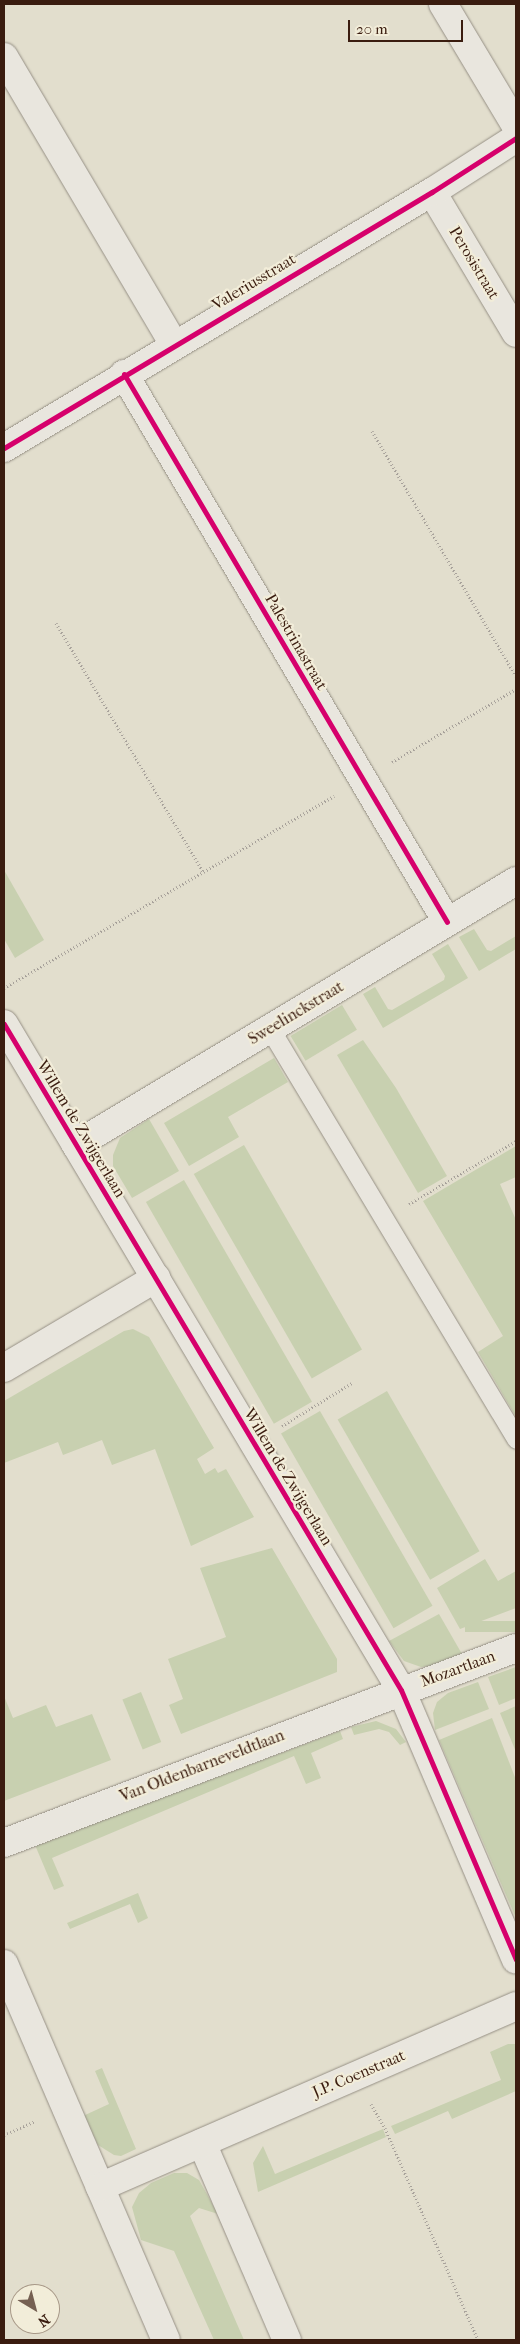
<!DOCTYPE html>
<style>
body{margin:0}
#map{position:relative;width:520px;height:2344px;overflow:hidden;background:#e2decd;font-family:"IM FELL French Canon",serif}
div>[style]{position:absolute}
.green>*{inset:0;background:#c8d0b0;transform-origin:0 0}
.path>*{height:3px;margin-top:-1.5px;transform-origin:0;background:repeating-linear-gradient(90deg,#a8a29b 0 1px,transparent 0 3.5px)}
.roads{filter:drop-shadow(0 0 1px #969085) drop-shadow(0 0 1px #969085)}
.service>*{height:19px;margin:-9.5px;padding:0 9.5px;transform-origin:9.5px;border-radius:9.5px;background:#e9e6de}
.minor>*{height:28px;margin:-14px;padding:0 14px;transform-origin:14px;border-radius:14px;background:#e9e6de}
.cycleway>*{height:5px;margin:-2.5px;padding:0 2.5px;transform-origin:2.5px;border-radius:2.5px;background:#d6006c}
span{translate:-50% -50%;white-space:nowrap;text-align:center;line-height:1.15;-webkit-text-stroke:4.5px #f2edd9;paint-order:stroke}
.street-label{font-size:16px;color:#3a1c0f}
.frame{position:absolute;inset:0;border:5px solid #3a1c0f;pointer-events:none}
.north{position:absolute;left:10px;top:2284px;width:50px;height:50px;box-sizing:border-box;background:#f2edd9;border:1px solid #a89988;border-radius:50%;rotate:143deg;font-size:14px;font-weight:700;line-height:20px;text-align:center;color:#3a1c0f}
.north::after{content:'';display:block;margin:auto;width:18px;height:22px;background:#756052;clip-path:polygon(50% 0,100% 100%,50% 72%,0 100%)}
.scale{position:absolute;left:348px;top:20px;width:115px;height:22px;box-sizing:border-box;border:2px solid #3a1c0f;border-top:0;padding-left:6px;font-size:15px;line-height:18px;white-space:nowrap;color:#3a1c0f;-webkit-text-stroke:4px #f2edd9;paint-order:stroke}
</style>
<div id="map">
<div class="green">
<i style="clip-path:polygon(4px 870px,44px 940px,15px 958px,4px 939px)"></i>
<i style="clip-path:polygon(474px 929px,487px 950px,491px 951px,516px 936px,516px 949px,479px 971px,459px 937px)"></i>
<i style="clip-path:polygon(448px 944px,468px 978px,383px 1028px,363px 994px,375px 987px,388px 1009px,392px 1010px,444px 980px,445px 976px,432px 954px)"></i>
<i style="left:342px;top:1005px;width:29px;height:60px;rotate:59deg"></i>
<i style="clip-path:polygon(363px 1040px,396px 1088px,447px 1176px,418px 1193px,337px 1055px)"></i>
<i style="clip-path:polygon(274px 1058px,288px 1082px,228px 1117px,239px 1137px,189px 1166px,164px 1123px)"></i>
<i style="clip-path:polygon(149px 1119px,179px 1171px,132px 1198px,113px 1166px,113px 1155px,120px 1138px)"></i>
<i style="left:244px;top:1145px;width:236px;height:58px;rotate:60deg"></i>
<i style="clip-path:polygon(516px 1146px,516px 1177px,500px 1184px,516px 1220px,516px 1417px,478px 1352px,503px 1336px,423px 1201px)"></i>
<i style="left:184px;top:1180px;width:256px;height:44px;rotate:60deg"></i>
<i style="clip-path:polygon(133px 1329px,149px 1337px,214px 1448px,197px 1459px,205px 1474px,215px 1468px,218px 1473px,226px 1469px,254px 1517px,191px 1546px,155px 1449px,112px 1465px,102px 1440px,63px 1455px,58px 1442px,4px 1463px,4px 1401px,124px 1331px)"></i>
<i style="left:387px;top:1391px;width:185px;height:57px;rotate:60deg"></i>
<i style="left:320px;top:1411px;width:225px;height:45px;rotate:60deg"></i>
<i style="clip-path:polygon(272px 1548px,337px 1659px,337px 1672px,181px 1734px,169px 1705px,183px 1699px,168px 1659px,226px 1637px,200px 1568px)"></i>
<i style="clip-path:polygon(485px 1559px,498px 1581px,516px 1571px,516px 1608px,460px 1629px,437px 1588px)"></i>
<i style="clip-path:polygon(439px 1614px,462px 1654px,431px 1666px,421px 1667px,404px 1661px,389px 1641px)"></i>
<i style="left:516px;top:1621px;width:11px;height:51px;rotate:90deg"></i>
<i style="clip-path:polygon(516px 1667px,516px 1698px,499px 1705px,488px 1677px)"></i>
<i style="clip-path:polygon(478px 1682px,489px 1709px,435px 1730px,433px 1713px,437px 1702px,448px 1693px)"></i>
<i style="left:141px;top:1692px;width:54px;height:20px;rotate:68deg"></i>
<i style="clip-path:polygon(4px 1696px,13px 1718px,46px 1705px,56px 1727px,92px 1714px,111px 1760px,4px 1801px)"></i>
<i style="clip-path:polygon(516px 1706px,516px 1752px,500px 1713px)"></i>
<i style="clip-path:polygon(492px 1718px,516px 1780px,516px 1918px,439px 1740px)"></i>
<i style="clip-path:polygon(376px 1721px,396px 1729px,406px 1742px,400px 1745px,389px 1732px,379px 1729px,354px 1735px,351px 1727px)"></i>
<i style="clip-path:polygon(340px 1731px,343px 1739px,311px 1753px,321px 1778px,306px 1784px,294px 1756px,52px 1858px,64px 1886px,54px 1890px,35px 1845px)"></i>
<i style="clip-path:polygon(138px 1893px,148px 1918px,138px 1923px,130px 1904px,70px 1929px,67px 1923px)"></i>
<i style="clip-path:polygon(508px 2044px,516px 2044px,516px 2091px,452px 2119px,448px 2111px,395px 2134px,391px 2126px,501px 2080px,490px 2052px)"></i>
<i style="clip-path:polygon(102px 2068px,136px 2149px,121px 2156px,114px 2155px,98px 2145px,83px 2116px,109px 2104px,95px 2071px)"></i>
<i style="clip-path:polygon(383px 2129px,386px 2137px,258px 2192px,253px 2163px,263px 2146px,275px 2174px)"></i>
<i style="clip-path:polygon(174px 2173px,187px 2173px,199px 2180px,218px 2214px,199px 2208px,190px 2216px,244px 2340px,214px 2340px,174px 2251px,141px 2240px,132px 2207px,139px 2193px,151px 2183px)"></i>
</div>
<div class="path">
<i style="left:372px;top:431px;width:284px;rotate:59.6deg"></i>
<i style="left:56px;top:623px;width:289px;rotate:59.4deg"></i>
<i style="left:392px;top:762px;width:144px;rotate:-30.5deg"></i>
<i style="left:4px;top:988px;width:382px;rotate:-30.2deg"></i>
<i style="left:409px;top:1204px;width:124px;rotate:-30.5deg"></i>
<i style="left:282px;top:1426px;width:82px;rotate:-31.6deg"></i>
<i style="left:371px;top:2104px;width:28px;rotate:60deg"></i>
<i style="left:385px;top:2128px;width:232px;rotate:66.3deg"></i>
<i style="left:4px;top:2135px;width:34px;rotate:-24deg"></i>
</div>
<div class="roads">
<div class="service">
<i style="left:270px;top:1029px;width:478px;rotate:59deg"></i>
</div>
<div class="minor">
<i style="left:443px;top:4px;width:142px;rotate:59.1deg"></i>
<i style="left:4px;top:57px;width:334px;rotate:59.4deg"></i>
<i style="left:432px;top:192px;width:164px;rotate:59.2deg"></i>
<i style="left:124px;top:374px;width:636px;rotate:59.48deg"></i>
<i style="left:4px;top:448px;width:499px;rotate:-30.9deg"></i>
<i style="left:432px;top:192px;width:100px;rotate:-32.7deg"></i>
<i style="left:4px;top:1024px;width:775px;rotate:59.2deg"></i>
<i style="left:401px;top:1690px;width:293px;rotate:66.9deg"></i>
<i style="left:76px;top:1145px;width:513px;rotate:-30.96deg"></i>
<i style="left:4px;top:1368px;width:177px;rotate:-30.6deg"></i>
<i style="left:4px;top:1843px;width:548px;rotate:-20.85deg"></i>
<i style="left:4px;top:1964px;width:409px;rotate:66.7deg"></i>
<i style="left:202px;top:2143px;width:215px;rotate:66.7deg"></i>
<i style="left:100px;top:2187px;width:454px;rotate:-23.5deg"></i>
</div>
</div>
<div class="cycleway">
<i style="left:124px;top:374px;width:636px;rotate:59.48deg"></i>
<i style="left:4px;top:448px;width:499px;rotate:-30.9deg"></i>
<i style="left:432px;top:192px;width:100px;rotate:-32.7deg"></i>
<i style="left:4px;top:1024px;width:775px;rotate:59.2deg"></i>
<i style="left:401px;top:1690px;width:293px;rotate:66.9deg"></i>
</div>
<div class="street-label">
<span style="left:474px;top:263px;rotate:59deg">Perosistraat</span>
<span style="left:254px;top:282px;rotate:-31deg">Valeriusstraat</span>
<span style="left:296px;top:642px;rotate:60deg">Palestrinastraat</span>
<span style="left:296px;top:1013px;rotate:-31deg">Sweelinckstraat</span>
<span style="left:81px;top:1129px;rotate:59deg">Willem de Zwijgerlaan</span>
<span style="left:288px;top:1477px;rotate:59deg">Willem de Zwijgerlaan</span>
<span style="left:458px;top:1669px;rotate:-20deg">Mozartlaan</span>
<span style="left:202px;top:1766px;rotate:-21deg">Van Oldenbarneveldtlaan</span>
<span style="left:359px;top:2074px;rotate:-23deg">J.P. Coenstraat</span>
</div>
<div class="frame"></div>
<div class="north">N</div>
<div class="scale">20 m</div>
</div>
